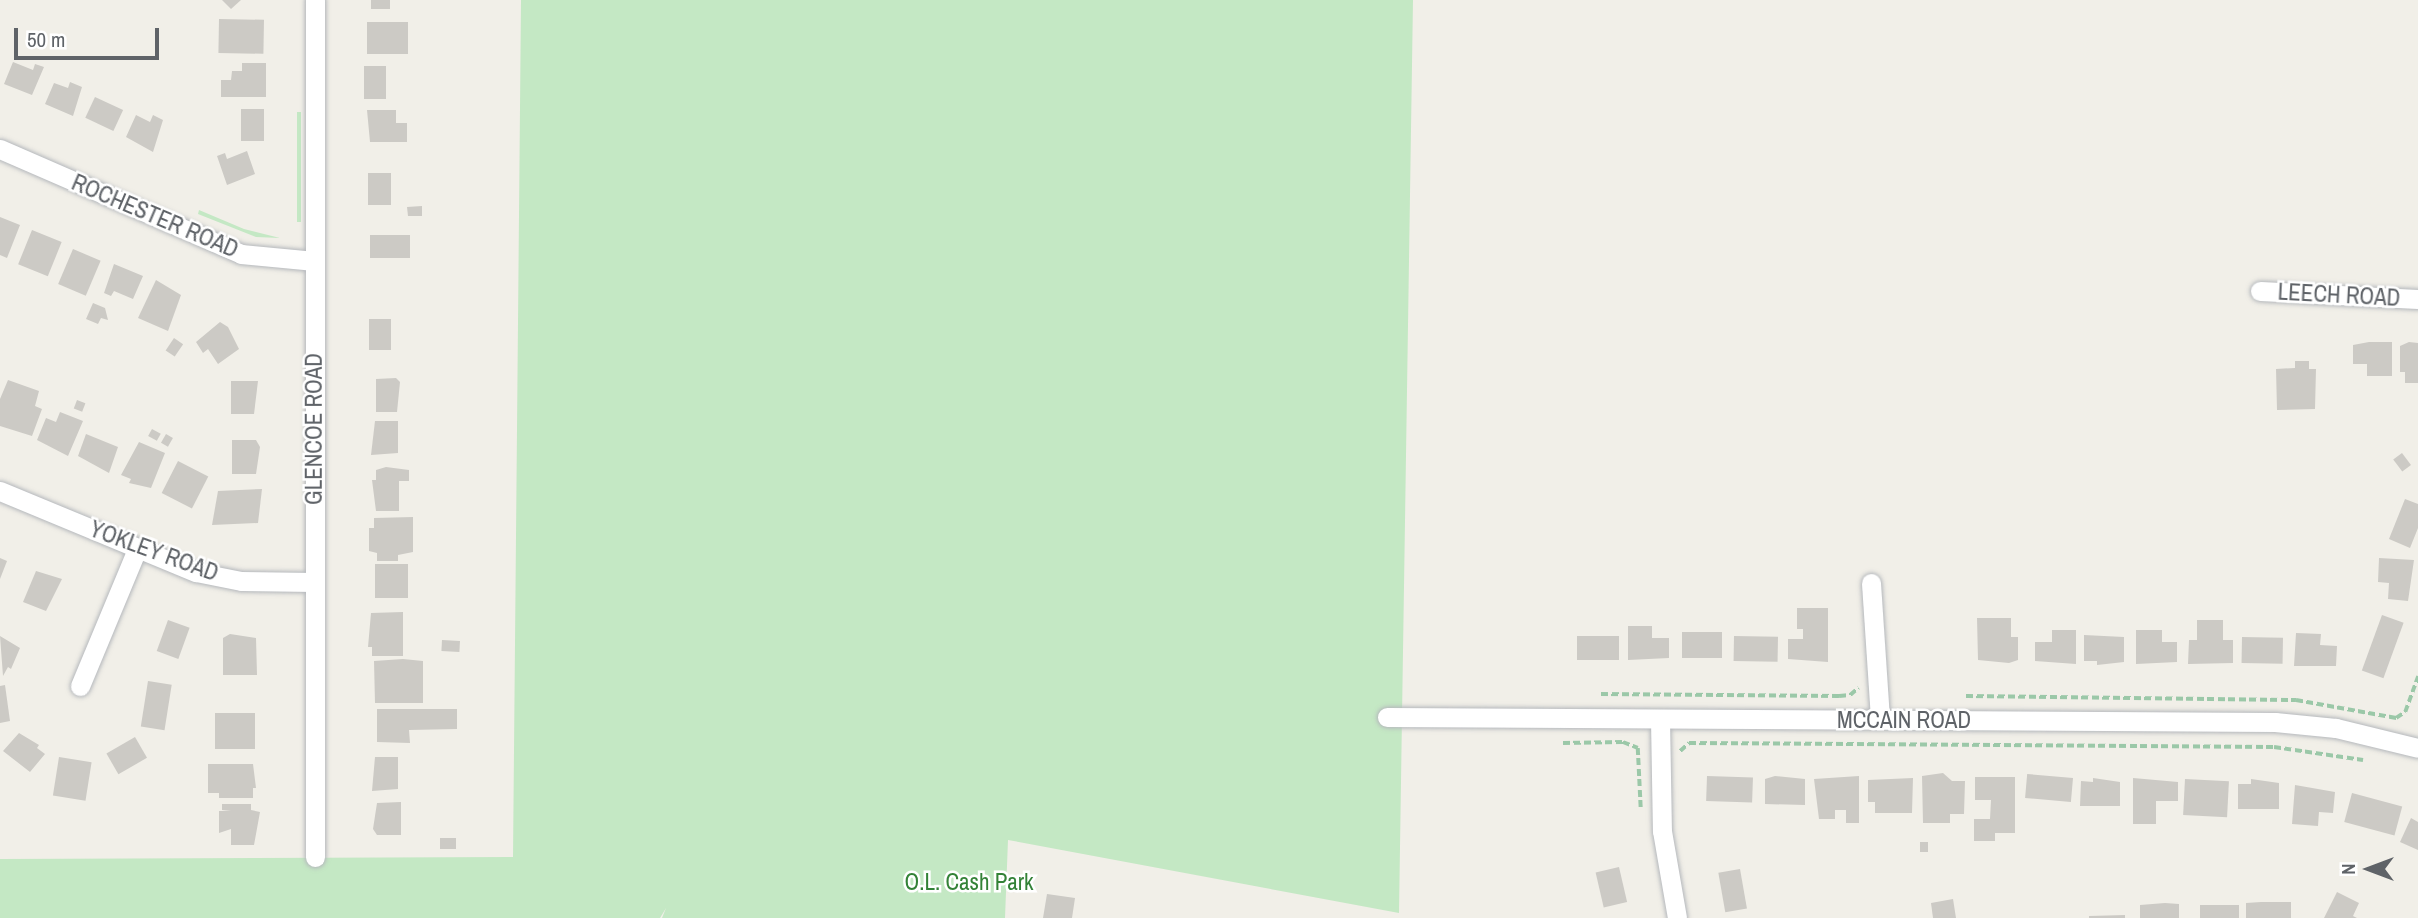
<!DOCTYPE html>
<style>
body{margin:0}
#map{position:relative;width:2418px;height:918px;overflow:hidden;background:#f1efe8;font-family:"Archivo Narrow",sans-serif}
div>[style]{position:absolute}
.green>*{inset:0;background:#c4e8c4;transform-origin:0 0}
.building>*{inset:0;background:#cccac5;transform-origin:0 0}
.path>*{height:3.5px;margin-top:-1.75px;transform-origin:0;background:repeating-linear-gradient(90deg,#9bc8a8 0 7px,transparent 0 10.5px)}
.roads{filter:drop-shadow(0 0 2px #b5b8bc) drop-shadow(0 0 2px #b5b8bc)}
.minor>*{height:19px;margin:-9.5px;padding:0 9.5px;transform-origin:9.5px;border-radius:9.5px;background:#fff}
span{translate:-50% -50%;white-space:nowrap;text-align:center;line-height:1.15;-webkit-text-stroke:5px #fff;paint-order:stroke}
.street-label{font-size:23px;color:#5f6368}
.park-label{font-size:23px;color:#338237}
.north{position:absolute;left:2334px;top:834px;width:70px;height:70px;-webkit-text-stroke:5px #fff;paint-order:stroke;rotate:270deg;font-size:19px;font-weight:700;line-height:28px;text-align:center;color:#5f6368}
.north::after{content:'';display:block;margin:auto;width:24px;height:32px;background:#5f6368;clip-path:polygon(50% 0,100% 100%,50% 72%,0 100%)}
.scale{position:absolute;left:14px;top:28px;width:145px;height:32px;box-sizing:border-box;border:4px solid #5f6368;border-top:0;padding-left:9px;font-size:21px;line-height:24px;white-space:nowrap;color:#5f6368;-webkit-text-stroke:5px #fff;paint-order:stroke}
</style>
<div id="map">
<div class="green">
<i style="clip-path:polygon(521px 0,1413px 0,1399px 913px,1008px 840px,1005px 918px,662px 918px,666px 908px,660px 918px,0 918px,0 859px,513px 857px)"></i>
<i style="left:297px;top:112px;width:4px;height:110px"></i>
<i style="clip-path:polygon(199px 210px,244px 229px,280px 238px,256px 237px,198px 214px)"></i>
</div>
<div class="building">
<i style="clip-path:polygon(222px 0,241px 0,231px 9px)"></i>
<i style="left:371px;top:0;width:19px;height:9px"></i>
<i style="left:219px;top:19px;width:45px;height:34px;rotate:1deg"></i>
<i style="left:367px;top:22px;width:41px;height:32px"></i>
<i style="clip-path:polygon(13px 62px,33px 70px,35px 64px,44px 67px,32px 95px,4px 84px)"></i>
<i style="clip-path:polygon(242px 63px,266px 63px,266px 97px,221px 97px,221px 80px,231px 80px,232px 71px,242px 71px)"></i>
<i style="left:364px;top:66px;width:22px;height:33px"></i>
<i style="clip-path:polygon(70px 82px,82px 87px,73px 116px,45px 104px,54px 83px,68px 88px)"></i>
<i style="left:95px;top:97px;width:31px;height:23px;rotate:25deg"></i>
<i style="left:241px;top:109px;width:23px;height:32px"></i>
<i style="clip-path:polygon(367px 110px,396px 110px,396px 123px,407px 123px,407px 142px,370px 142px)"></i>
<i style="clip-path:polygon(136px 115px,150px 122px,153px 115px,163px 120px,153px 152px,126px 137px)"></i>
<i style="clip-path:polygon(247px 151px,255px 174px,227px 185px,217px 156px,225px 153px,227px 159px)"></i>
<i style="left:368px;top:173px;width:23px;height:32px"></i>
<i style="clip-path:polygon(422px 206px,422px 216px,408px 216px,407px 207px)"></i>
<i style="clip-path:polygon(0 217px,20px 225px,7px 258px,0 255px)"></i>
<i style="left:32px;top:230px;width:32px;height:37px;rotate:22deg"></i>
<i style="left:370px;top:235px;width:40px;height:23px"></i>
<i style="left:73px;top:249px;width:30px;height:38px;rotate:23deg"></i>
<i style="clip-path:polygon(114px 264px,143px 276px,133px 299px,114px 291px,111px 296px,104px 293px)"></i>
<i style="clip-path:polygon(156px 280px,181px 295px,168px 331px,138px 318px)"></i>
<i style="clip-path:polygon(93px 303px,105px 308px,108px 320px,101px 318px,98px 324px,86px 319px)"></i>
<i style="left:369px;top:319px;width:22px;height:31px"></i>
<i style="clip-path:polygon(220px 322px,228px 327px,239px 349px,218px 364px,208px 349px,203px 353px,196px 342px)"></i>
<i style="left:174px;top:338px;width:11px;height:15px;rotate:34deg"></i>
<i style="clip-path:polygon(2369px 342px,2392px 342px,2392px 376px,2367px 376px,2367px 364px,2353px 364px,2353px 345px)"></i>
<i style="clip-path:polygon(2409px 342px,2418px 343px,2418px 383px,2405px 383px,2405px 372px,2400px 372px,2400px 346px)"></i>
<i style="clip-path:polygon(2295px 361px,2309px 361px,2309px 369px,2316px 369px,2315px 409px,2277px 410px,2276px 369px,2295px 368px)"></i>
<i style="clip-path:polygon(396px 378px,400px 382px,397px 412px,376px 412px,376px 379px)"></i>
<i style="clip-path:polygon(8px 380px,39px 391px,35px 406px,42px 409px,32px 436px,0 426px,0 399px)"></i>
<i style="clip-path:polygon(231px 381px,258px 381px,254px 414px,231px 414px)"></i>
<i style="left:77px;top:400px;width:9px;height:9px;rotate:21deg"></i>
<i style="clip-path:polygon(60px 412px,83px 421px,68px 456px,37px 440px,46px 418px,56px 422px)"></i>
<i style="clip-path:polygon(375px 421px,398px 421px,398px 453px,371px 455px)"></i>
<i style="left:152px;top:429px;width:10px;height:8px;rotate:29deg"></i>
<i style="clip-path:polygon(86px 434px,118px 447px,109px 473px,78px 456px)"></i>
<i style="left:166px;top:434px;width:8px;height:10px;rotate:30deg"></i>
<i style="clip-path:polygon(232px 440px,256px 440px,260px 447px,256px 474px,232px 474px)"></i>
<i style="clip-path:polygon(139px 442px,165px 453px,151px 488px,129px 483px,131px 479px,121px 475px)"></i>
<i style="left:2402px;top:453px;width:15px;height:11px;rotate:53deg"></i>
<i style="left:178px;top:461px;width:34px;height:36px;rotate:27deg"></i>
<i style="clip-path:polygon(386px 467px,409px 470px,409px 481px,399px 481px,399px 511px,376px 511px,372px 480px,376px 480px,376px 470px)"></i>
<i style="clip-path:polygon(262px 489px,258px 523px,212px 525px,218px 491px)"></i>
<i style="clip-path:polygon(2405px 499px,2418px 504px,2418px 528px,2410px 548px,2389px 539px)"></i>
<i style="clip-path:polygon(413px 517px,413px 552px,398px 555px,398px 561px,377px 561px,377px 553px,369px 551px,369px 528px,374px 528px,374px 518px)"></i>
<i style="clip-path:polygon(0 558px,7px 561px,0 579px)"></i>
<i style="clip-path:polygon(2379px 558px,2414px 560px,2408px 601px,2388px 599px,2389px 583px,2378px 582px)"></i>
<i style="left:408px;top:564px;width:34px;height:33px;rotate:90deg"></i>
<i style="clip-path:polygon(36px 571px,62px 579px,46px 611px,23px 602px)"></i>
<i style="clip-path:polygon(1797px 608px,1828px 608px,1828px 662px,1788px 659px,1788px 639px,1803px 639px,1803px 629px,1797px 629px)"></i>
<i style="clip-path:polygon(403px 612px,403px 656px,372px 656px,372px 647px,368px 647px,371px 613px)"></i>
<i style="left:2382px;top:615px;width:23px;height:59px;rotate:20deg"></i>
<i style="clip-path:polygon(1977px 618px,2011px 618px,2011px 637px,2018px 637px,2018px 660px,2009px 663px,1978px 660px)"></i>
<i style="left:168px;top:620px;width:23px;height:33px;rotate:20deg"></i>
<i style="clip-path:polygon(2197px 620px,2223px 620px,2223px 640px,2233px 640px,2233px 663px,2188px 664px,2189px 640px,2197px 640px)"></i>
<i style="clip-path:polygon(1628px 626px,1652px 626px,1652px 638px,1669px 638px,1669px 658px,1628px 660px)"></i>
<i style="clip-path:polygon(2052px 630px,2076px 630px,2076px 664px,2035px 661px,2035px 642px,2052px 642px)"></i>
<i style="clip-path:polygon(2136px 630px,2162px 630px,2162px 642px,2177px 642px,2177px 662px,2136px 664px)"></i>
<i style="left:1682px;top:632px;width:40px;height:26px"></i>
<i style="clip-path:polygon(2296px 633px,2321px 634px,2320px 645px,2337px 646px,2336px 666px,2294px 666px)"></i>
<i style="clip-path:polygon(230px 634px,256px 638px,257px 675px,223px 675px,223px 638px)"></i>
<i style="clip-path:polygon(2084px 635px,2124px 637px,2124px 662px,2097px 665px,2097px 661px,2084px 661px)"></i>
<i style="clip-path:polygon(0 636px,20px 648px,11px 669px,8px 667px,3px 676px)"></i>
<i style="left:1577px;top:636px;width:42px;height:24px"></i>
<i style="left:1734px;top:636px;width:44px;height:25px;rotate:1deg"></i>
<i style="left:2242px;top:637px;width:41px;height:26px;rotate:1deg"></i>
<i style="left:442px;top:640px;width:18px;height:11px;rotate:3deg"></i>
<i style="clip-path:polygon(403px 659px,423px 661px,423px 703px,375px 703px,374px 661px)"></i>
<i style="left:148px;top:681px;width:24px;height:46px;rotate:9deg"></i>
<i style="clip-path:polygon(5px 685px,10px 721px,0 723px,0 686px)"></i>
<i style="clip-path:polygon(377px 709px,457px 709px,457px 729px,409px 730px,410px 743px,377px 742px)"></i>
<i style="left:215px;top:713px;width:40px;height:36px"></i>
<i style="clip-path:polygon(19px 733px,39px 745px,37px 748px,45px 754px,30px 772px,3px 751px)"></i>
<i style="left:135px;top:737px;width:24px;height:33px;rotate:60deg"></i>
<i style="left:59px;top:757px;width:33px;height:39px;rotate:9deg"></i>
<i style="clip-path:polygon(375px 757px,398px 757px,398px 789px,372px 791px)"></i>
<i style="clip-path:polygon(208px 764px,253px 764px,256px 788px,253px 788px,253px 798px,219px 798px,219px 793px,208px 793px)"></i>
<i style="clip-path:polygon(1943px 773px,1952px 781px,1965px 781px,1964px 814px,1950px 814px,1950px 823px,1923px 823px,1922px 776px)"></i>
<i style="left:1707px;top:776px;width:46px;height:25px;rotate:2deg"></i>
<i style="clip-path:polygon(1775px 776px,1805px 779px,1805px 805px,1765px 804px,1765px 779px)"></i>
<i style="clip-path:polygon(1859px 776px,1859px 823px,1846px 823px,1846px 810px,1835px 810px,1835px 819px,1819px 819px,1814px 779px)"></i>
<i style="clip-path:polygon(1975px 777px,2015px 777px,2015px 833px,1995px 833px,1995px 841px,1974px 841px,1974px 819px,1990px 819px,1991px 800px,1975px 800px)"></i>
<i style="clip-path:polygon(1913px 778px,1912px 813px,1875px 813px,1875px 802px,1868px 802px,1868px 780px)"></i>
<i style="left:2073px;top:778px;width:24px;height:46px;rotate:95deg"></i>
<i style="clip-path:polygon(2093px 778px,2120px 782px,2120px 806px,2080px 806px,2081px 781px,2093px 782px)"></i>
<i style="clip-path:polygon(2133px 778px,2178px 782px,2178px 801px,2156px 801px,2156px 824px,2133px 824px)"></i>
<i style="left:2185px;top:779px;width:44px;height:36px;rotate:3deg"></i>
<i style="clip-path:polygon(2251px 779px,2279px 783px,2279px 809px,2238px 809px,2238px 784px,2251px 784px)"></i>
<i style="clip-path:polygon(2295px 785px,2335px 792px,2333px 813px,2319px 812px,2318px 826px,2292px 824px)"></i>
<i style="left:2352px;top:793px;width:52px;height:30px;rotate:15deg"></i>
<i style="clip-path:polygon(401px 802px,401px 835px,377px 835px,373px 829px,377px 803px)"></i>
<i style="clip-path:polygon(222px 804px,251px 804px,251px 810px,260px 812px,254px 845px,231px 845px,231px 829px,219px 833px,219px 811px,231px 811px,222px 810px)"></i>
<i style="clip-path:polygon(2411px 818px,2418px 822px,2418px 850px,2400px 842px)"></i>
<i style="left:440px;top:838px;width:16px;height:11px"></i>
<i style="left:1920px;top:842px;width:8px;height:10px"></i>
<i style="left:1619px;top:867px;width:36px;height:24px;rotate:77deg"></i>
<i style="left:1740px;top:869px;width:40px;height:22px;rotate:80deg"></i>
<i style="clip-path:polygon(2337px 892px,2359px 903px,2353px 916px,2357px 918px,2324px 918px)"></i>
<i style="clip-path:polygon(1047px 894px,1075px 898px,1072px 918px,1043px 918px)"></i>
<i style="clip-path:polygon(1953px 899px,1956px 918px,1933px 918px,1931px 903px)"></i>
<i style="clip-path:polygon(2261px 902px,2291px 902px,2291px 918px,2246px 918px,2246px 903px)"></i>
<i style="clip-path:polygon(2165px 903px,2179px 904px,2179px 918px,2140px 918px,2140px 905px)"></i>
<i style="left:2239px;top:905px;width:13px;height:39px;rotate:90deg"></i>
<i style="clip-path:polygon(2125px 915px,2125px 918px,2089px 918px,2089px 916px)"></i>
</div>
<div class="path">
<i style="left:1601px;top:694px;width:238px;rotate:0.5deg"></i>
<i style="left:1839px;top:696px;width:11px;rotate:-5deg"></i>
<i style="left:1850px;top:695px;width:11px;rotate:-41deg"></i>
<i style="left:1966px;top:696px;width:330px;rotate:0.7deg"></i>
<i style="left:2296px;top:700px;width:102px;rotate:10.2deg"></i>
<i style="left:2396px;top:718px;width:11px;rotate:-34deg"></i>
<i style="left:2405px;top:712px;width:38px;rotate:-70deg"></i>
<i style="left:1563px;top:743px;width:60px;rotate:-1deg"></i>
<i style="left:1623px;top:742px;width:16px;rotate:22deg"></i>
<i style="left:1638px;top:748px;width:61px;rotate:87.2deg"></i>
<i style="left:1680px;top:751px;width:12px;rotate:-42deg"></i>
<i style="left:1689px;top:743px;width:585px;rotate:0.39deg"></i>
<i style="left:2274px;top:747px;width:90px;rotate:8.3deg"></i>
</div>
<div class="roads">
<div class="minor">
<i style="left:0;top:149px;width:263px;rotate:23.5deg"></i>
<i style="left:241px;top:254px;width:74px;rotate:5.4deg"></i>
<i style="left:2260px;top:291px;width:158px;rotate:2.9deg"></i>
<i style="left:0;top:491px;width:212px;rotate:22.5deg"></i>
<i style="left:196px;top:572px;width:46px;rotate:11.3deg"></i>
<i style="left:241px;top:581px;width:73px;rotate:0.8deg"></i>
<i style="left:1871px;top:583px;width:136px;rotate:86.2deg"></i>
<i style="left:80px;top:686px;width:148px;rotate:-67.4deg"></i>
<i style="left:1387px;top:717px;width:888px;rotate:0.32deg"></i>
<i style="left:2275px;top:722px;width:61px;rotate:5.6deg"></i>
<i style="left:2336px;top:728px;width:84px;rotate:13.7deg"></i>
<i style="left:1660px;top:719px;width:112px;rotate:89deg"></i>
<i style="left:1662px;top:831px;width:88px;rotate:80.2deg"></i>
<i style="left:315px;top:857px;width:857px;rotate:-90deg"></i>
</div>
</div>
<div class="street-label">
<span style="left:155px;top:216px;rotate:23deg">ROCHESTER ROAD</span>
<span style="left:2339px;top:295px;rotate:3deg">LEECH ROAD</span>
<span style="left:314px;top:429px;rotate:-90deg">GLENCOE ROAD</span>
<span style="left:154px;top:551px;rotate:20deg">YOKLEY ROAD</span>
<span style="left:1904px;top:720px">MCCAIN ROAD</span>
</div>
<div class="park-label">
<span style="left:969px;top:882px">O.L. Cash Park</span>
</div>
<div class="north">N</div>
<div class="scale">50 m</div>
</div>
